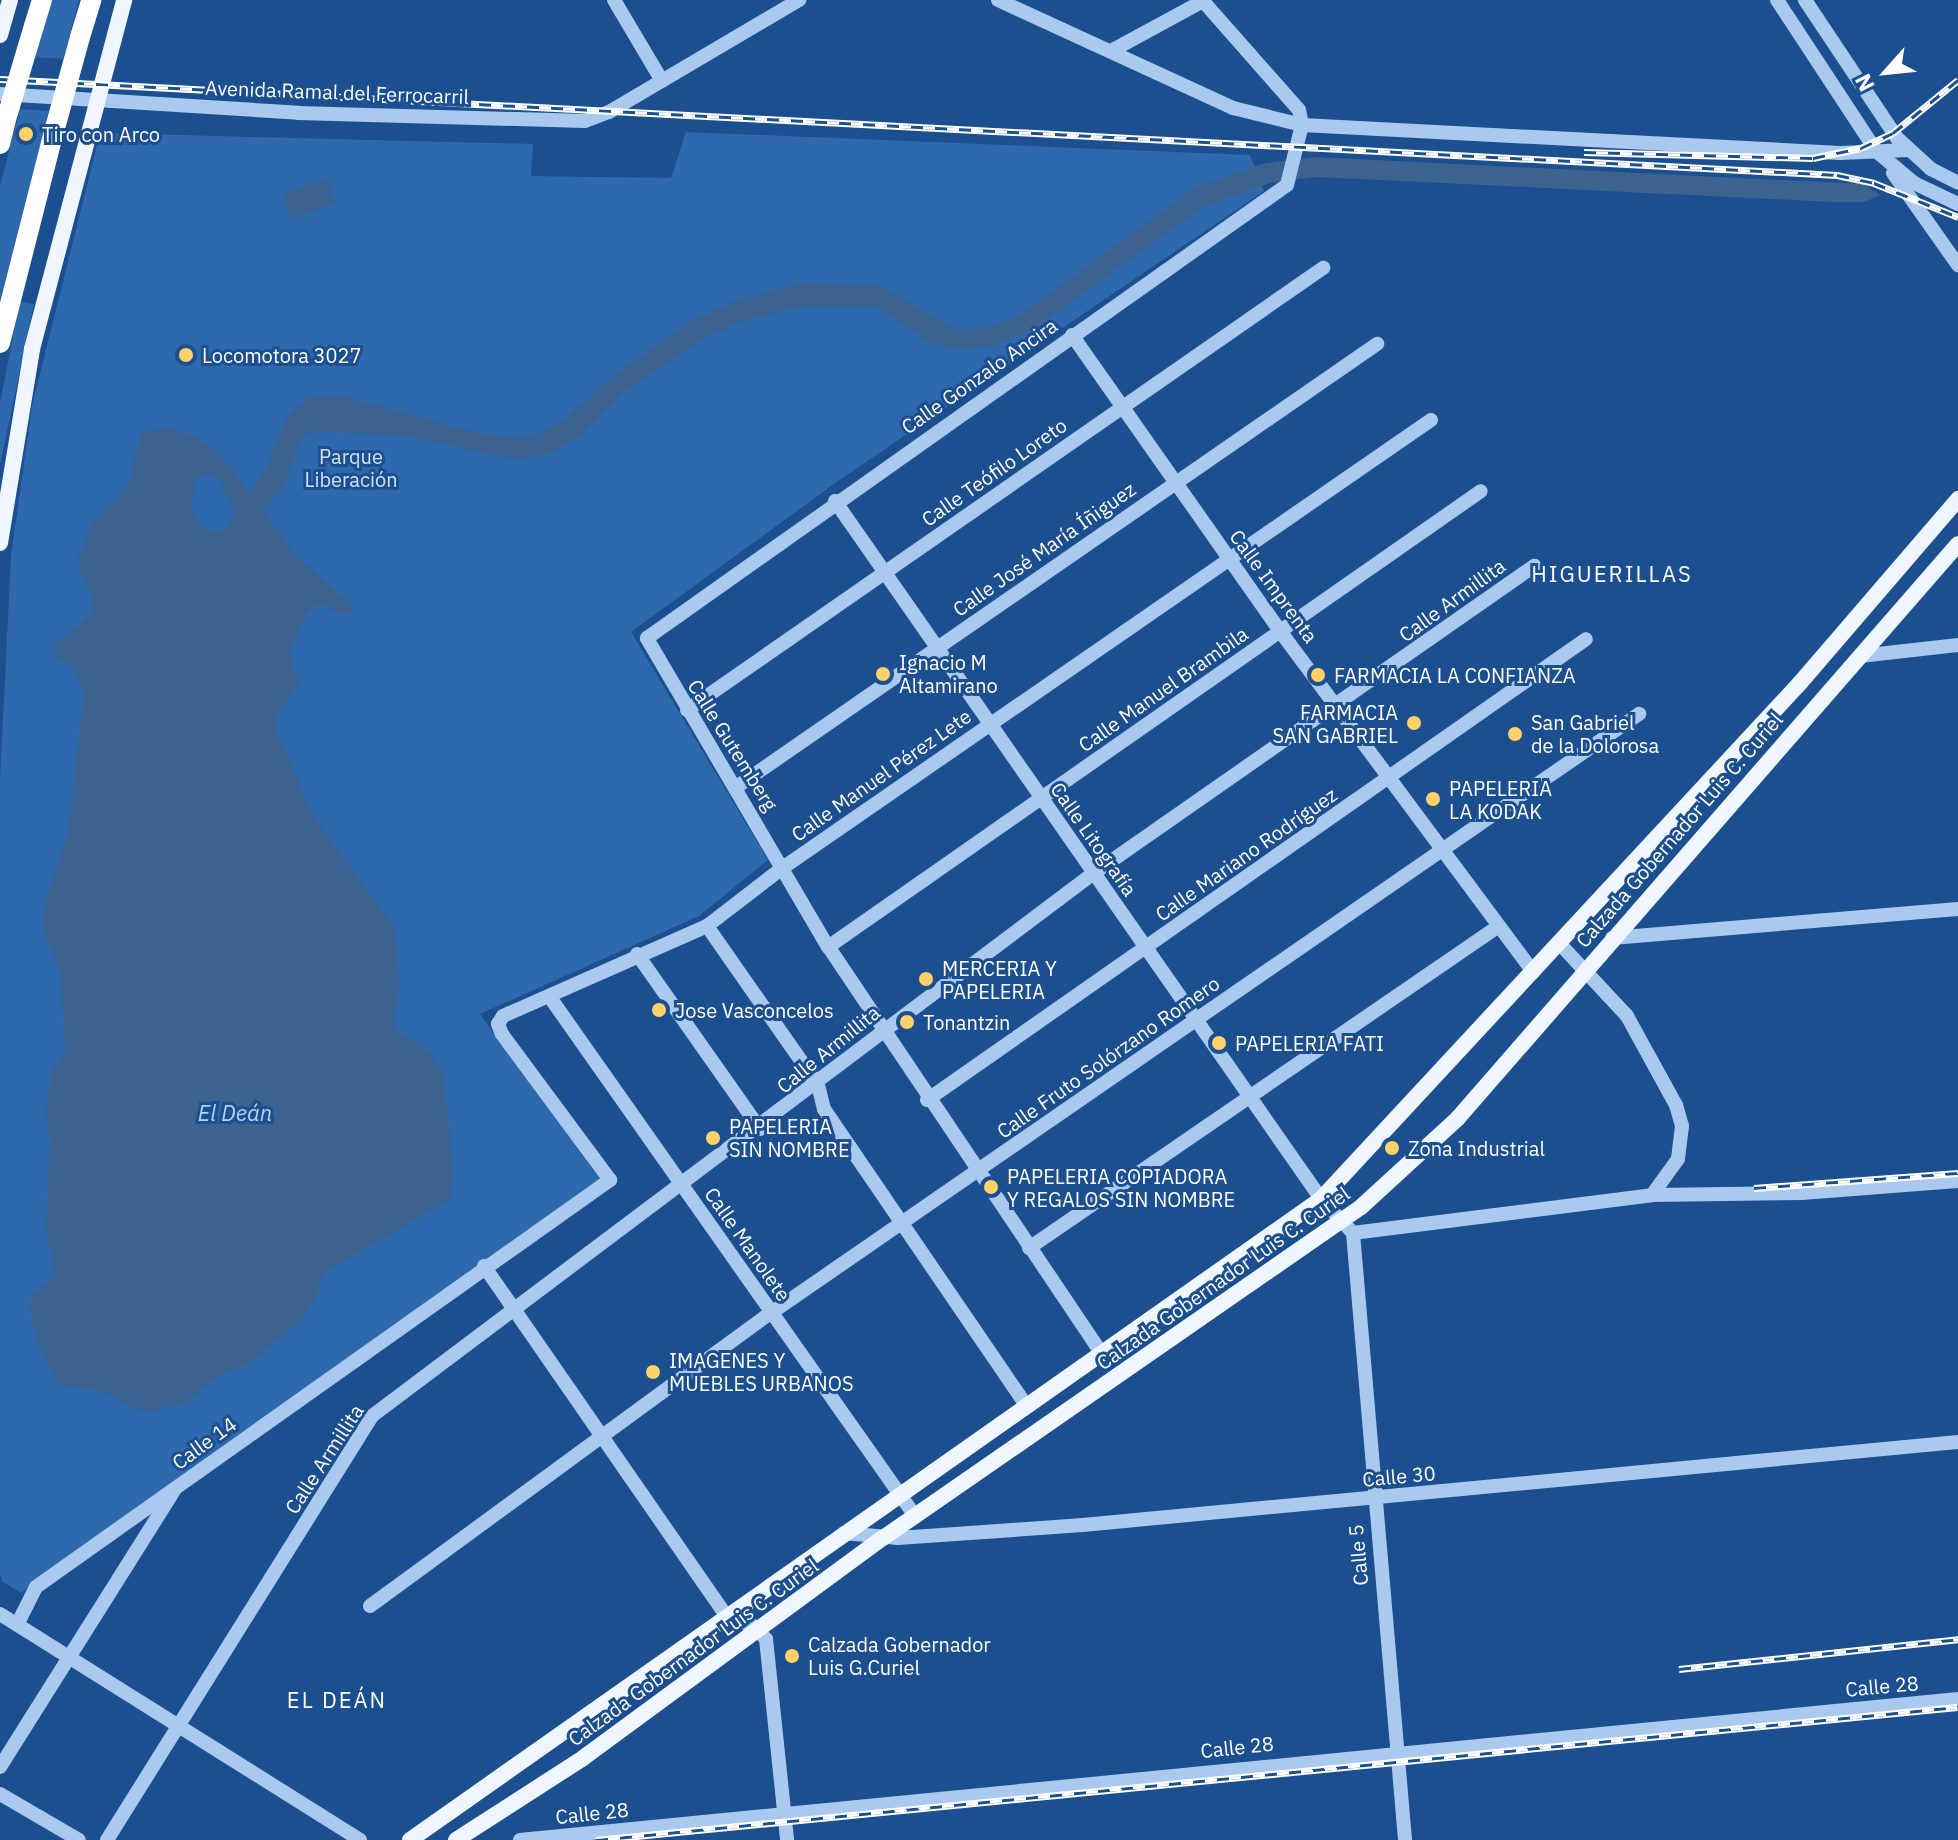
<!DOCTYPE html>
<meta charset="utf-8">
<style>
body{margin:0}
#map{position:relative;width:1958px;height:1840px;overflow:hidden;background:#1b4f8f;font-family:"IBM Plex Sans",sans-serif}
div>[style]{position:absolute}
.green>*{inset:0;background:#2e69ad}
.water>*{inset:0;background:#3c6290;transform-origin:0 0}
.minor>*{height:14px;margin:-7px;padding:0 7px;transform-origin:7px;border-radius:7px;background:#a9c9ee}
.major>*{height:16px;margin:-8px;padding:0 8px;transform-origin:8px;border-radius:8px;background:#f0f6ff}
.highway>*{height:20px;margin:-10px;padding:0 10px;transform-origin:10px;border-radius:10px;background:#fff}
.rail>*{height:7px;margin-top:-3.5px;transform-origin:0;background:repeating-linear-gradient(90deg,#1b4f8f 0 12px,#fff 0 24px);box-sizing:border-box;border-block:2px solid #fff}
.highway-bridge>*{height:20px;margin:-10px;padding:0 10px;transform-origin:10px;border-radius:10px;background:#fff}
.dots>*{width:22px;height:22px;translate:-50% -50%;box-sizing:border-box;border:4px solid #1b4f8f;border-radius:50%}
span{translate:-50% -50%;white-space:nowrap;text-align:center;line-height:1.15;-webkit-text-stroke:6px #1b4f8f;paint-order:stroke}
.street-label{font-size:20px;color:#fff}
.poi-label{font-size:20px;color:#fff}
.left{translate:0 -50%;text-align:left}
.right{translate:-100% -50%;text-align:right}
.park-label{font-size:20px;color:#cfe3fa}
.neighbourhood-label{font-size:22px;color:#fff;letter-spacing:2px}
.water-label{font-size:22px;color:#b5d3f5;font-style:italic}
.north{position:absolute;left:1846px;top:32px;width:80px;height:80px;-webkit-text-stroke:6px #1b4f8f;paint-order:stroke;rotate:243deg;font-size:22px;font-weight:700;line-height:32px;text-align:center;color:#fff}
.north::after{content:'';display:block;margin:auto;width:28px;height:36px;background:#fff;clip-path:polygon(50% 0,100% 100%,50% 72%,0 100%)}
</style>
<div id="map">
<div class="green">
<i style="clip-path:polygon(50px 0,79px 0,63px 59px,34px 57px)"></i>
<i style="clip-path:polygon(20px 109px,49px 111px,0 300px,0 186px)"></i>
<i style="clip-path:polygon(686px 132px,1250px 155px,1264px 191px,838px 481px,631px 632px,768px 860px,699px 916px,480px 1014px,601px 1181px,21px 1593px,3px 1582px,0 1574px,0 780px,11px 556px,32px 406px,100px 133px,533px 144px,531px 176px,671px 178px)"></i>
<i style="clip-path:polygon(20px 302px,34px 304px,0 465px,0 403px)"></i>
</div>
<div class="water">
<i style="clip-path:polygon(evenodd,1315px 157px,1863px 184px,1881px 195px,1864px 202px,1834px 202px,1317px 177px,1270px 183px,1203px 207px,1031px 331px,994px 346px,955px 349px,927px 341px,877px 307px,801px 307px,742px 321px,698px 342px,626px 391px,581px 436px,550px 453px,514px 459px,405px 436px,312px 431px,302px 438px,282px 488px,263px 509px,294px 554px,353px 606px,352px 612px,342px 615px,319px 603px,307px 614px,289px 652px,299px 684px,277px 712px,277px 733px,314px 817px,393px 926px,400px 980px,393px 1017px,396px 1031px,430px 1053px,444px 1077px,453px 1168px,450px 1199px,328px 1270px,306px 1316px,249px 1363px,214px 1379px,184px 1404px,144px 1412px,102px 1391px,59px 1385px,37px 1343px,30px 1308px,32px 1296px,56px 1276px,46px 1230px,50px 1140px,46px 1112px,52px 1071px,64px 1056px,65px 1044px,61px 975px,45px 934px,43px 912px,69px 830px,84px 692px,75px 669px,58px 657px,54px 646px,91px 613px,93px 604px,77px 559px,95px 519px,129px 485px,140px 434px,169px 427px,196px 437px,216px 451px,250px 492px,267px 468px,286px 419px,311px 396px,343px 396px,477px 433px,520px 439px,536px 436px,567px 418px,618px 372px,689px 323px,735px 301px,803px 283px,879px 286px,955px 329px,983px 329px,1017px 317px,1194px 189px,1261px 164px,1315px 157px,209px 476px,220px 480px,235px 512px,228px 528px,216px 532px,204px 530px,191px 508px,197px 479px,209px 476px)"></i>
<i style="left:328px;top:179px;width:26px;height:47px;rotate:72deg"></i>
</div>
<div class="minor">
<i style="left:614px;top:0;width:94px;rotate:59.3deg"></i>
<i style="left:998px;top:0;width:259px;rotate:24.7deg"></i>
<i style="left:1233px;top:108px;width:71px;rotate:13.8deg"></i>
<i style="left:1302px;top:125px;width:539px;rotate:2.98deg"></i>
<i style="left:1840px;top:153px;width:68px;rotate:-2.5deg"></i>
<i style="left:1777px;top:0;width:181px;rotate:56.7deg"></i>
<i style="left:1876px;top:151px;width:50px;rotate:40.1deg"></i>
<i style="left:1914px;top:183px;width:49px;rotate:25.5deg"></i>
<i style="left:1805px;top:0;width:166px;rotate:56.3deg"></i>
<i style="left:1897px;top:138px;width:46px;rotate:42.4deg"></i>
<i style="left:1931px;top:169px;width:30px;rotate:27deg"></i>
<i style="left:1111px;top:51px;width:105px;rotate:-28.5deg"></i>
<i style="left:0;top:94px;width:299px;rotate:3.6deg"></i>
<i style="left:298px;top:113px;width:287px;rotate:1.6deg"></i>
<i style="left:585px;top:121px;width:26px;rotate:-21deg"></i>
<i style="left:609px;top:112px;width:221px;rotate:-30.5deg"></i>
<i style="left:1893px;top:173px;width:113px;rotate:54.8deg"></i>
<i style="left:1072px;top:335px;width:362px;rotate:54.9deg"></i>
<i style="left:1280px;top:631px;width:425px;rotate:53.4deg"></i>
<i style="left:835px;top:501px;width:851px;rotate:55.15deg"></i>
<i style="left:1321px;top:1199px;width:47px;rotate:46.7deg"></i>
<i style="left:1353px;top:1233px;width:609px;rotate:85.1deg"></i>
<i style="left:1860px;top:656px;width:99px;rotate:-6.4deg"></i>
<i style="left:687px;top:710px;width:775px;rotate:-34.8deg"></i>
<i style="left:735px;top:788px;width:781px;rotate:-34.67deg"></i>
<i style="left:707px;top:926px;width:194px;rotate:55.1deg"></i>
<i style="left:818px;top:1085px;width:25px;rotate:76deg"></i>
<i style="left:824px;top:1109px;width:358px;rotate:55.7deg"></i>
<i style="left:1612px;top:938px;width:347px;rotate:-4.8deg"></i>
<i style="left:1559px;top:943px;width:100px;rotate:47deg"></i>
<i style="left:1627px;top:1016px;width:102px;rotate:61.2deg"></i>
<i style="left:1676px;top:1105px;width:22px;rotate:74deg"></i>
<i style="left:1682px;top:1126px;width:33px;rotate:97deg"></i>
<i style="left:1678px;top:1159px;width:44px;rotate:125.8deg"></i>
<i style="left:828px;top:947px;width:796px;rotate:-34.93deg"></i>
<i style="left:637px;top:954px;width:214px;rotate:54.9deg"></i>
<i style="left:549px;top:996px;width:636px;rotate:54.86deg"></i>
<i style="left:927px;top:1100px;width:804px;rotate:-34.97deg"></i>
<i style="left:1353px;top:1233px;width:301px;rotate:-7.2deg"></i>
<i style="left:1652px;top:1195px;width:150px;rotate:-0.8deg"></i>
<i style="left:1802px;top:1193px;width:156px;rotate:-4.4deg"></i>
<i style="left:1029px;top:1248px;width:566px;rotate:-34.42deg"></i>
<i style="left:484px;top:1266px;width:427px;rotate:55.3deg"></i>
<i style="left:727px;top:1617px;width:26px;rotate:18deg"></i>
<i style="left:752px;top:1625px;width:20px;rotate:45deg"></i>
<i style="left:766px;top:1639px;width:202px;rotate:84deg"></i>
<i style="left:1102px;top:1354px;width:491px;rotate:-123.9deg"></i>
<i style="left:828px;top:947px;width:358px;rotate:-120.4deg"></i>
<i style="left:647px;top:638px;width:784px;rotate:-35.29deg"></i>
<i style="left:1287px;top:185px;width:62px;rotate:-76deg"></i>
<i style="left:1302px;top:125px;width:15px;rotate:-101deg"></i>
<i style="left:1299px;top:110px;width:147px;rotate:-131.4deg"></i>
<i style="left:844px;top:1533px;width:54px;rotate:5.3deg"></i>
<i style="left:898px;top:1538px;width:185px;rotate:-4deg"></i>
<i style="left:1083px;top:1525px;width:879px;rotate:-5.42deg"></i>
<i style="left:370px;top:1606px;width:497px;rotate:-36.2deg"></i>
<i style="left:771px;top:1313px;width:1055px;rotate:-34.61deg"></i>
<i style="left:0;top:1614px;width:425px;rotate:32.1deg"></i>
<i style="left:18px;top:1623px;width:40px;rotate:-63.4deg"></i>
<i style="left:36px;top:1587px;width:704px;rotate:-35.34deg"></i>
<i style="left:610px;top:1180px;width:182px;rotate:-126.5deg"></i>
<i style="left:502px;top:1034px;width:11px;rotate:-112deg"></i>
<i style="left:498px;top:1024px;width:9px;rotate:-58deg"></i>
<i style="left:503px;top:1016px;width:223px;rotate:-23.8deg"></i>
<i style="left:707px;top:926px;width:93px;rotate:-37.6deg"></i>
<i style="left:781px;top:869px;width:790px;rotate:-34.64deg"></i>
<i style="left:0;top:1767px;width:326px;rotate:-57.8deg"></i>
<i style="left:0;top:1794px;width:91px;rotate:30.2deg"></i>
<i style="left:107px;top:1840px;width:500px;rotate:-57.99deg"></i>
<i style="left:372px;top:1416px;width:903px;rotate:-36.95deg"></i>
<i style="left:1094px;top:873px;width:537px;rotate:-34.9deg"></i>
<i style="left:520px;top:1840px;width:1445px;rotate:-5.6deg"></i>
</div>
<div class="major">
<i style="left:0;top:35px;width:36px;rotate:-74deg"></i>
<i style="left:0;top:543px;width:197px;rotate:-80.6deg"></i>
<i style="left:32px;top:349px;width:361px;rotate:-75.2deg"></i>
<i style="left:410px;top:1840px;width:1114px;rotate:-35.13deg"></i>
<i style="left:1321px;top:1199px;width:704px;rotate:-47.13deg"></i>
<i style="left:1800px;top:683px;width:243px;rotate:-49.3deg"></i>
<i style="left:456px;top:1840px;width:151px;rotate:-32.8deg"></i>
<i style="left:583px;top:1758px;width:372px;rotate:-36.3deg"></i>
<i style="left:883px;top:1538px;width:581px;rotate:-34.7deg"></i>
<i style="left:1361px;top:1207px;width:132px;rotate:-42.5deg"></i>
<i style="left:1458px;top:1118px;width:761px;rotate:-48.94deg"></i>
</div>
<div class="highway">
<i style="left:34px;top:26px;width:27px;rotate:-73deg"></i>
<i style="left:80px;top:37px;width:39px;rotate:-73deg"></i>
<i style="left:0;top:144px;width:32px;rotate:-76deg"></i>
<i style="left:0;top:343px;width:222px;rotate:-75.7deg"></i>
</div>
<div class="rail">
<i style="left:0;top:79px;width:1840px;rotate:2.99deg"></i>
<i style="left:1837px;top:175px;width:38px;rotate:12deg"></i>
<i style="left:1874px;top:183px;width:91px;rotate:22deg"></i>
<i style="left:1584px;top:152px;width:229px;rotate:1.5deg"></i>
<i style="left:1813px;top:158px;width:49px;rotate:-11.8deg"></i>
<i style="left:1861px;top:148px;width:35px;rotate:-25deg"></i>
<i style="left:1893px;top:133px;width:84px;rotate:-39.2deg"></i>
<i style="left:1754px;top:1188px;width:205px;rotate:-4.2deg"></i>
<i style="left:1679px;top:1669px;width:281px;rotate:-6.1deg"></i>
<i style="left:596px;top:1840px;width:1368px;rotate:-5.58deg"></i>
</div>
<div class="highway-bridge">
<i style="left:8px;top:113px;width:91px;rotate:-73.4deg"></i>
<i style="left:55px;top:128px;width:94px;rotate:-74.6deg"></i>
</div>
<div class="dots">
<i style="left:26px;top:134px;background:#ffd166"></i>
<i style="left:186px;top:355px;background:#ffd166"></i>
<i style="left:883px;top:674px;background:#ffd166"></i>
<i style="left:1318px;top:675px;background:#ffd166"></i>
<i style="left:1414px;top:723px;background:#ffd166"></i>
<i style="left:1515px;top:734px;background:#ffd166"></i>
<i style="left:1433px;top:799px;background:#ffd166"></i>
<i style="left:926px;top:979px;background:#ffd166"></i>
<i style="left:659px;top:1010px;background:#ffd166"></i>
<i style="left:907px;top:1022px;background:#ffd166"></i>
<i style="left:1219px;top:1043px;background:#ffd166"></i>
<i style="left:713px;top:1138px;background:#ffd166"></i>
<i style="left:1392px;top:1148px;background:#ffd166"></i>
<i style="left:991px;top:1187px;background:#ffd166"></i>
<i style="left:653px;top:1372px;background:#ffd166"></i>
<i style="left:792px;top:1656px;background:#ffd166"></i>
</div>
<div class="street-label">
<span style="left:337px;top:92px;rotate:2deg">Avenida Ramal del Ferrocarril</span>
<span style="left:979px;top:376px;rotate:-35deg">Calle Gonzalo Ancira</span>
<span style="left:994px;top:472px;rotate:-35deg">Calle Teófilo Loreto</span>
<span style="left:1044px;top:549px;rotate:-35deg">Calle José María Íñiguez</span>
<span style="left:1274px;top:586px;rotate:54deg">Calle Imprenta</span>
<span style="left:1452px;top:600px;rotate:-36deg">Calle Armillita</span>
<span style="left:1163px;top:689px;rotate:-35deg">Calle Manuel Brambila</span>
<span style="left:733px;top:745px;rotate:58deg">Calle Gutemberg</span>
<span style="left:881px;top:775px;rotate:-35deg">Calle Manuel Pérez Lete</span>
<span style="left:1679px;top:830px;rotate:-49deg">Calzada Gobernador Luis C. Curiel</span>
<span style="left:1094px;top:839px;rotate:55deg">Calle Litografía</span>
<span style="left:1246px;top:854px;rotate:-35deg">Calle Mariano Rodríguez</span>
<span style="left:828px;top:1049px;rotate:-39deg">Calle Armillita</span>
<span style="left:1108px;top:1057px;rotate:-35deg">Calle Fruto Solórzano Romero</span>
<span style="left:748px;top:1244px;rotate:55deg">Calle Manolete</span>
<span style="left:1223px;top:1278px;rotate:-35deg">Calzada Gobernador Luis C. Curiel</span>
<span style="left:204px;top:1443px;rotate:-36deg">Calle 14</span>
<span style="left:324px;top:1459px;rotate:-57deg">Calle Armillita</span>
<span style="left:1399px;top:1476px;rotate:-5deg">Calle 30</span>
<span style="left:1358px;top:1555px;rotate:-95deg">Calle 5</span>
<span style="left:693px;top:1652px;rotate:-36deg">Calzada Gobernador Luis C. Curiel</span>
<span style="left:1882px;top:1686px;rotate:-5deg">Calle 28</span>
<span style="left:1237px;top:1747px;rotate:-6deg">Calle 28</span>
<span style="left:592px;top:1813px;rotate:-6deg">Calle 28</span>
</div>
<div class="poi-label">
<span class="left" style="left:42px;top:134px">Tiro con Arco</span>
<span class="left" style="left:202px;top:355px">Locomotora 3027</span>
<span class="left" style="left:899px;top:674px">Ignacio M<br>Altamirano</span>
<span class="left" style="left:1334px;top:675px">FARMACIA LA CONFIANZA</span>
<span class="right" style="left:1398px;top:724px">FARMACIA<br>SAN GABRIEL</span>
<span class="left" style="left:1531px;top:734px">San Gabriel<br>de la Dolorosa</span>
<span class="left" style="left:1449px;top:800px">PAPELERIA<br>LA KODAK</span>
<span class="left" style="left:942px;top:980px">MERCERIA Y<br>PAPELERIA</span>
<span class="left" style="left:675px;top:1010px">Jose Vasconcelos</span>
<span class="left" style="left:923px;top:1022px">Tonantzin</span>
<span class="left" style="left:1235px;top:1043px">PAPELERIA FATI</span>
<span class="left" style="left:729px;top:1138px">PAPELERIA<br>SIN NOMBRE</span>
<span class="left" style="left:1408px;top:1148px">Zona Industrial</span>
<span class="left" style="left:1007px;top:1188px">PAPELERIA COPIADORA<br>Y REGALOS SIN NOMBRE</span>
<span class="left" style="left:669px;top:1372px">IMAGENES Y<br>MUEBLES URBANOS</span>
<span class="left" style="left:808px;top:1656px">Calzada Gobernador<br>Luis G.Curiel</span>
</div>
<div class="park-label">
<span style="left:351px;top:468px">Parque<br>Liberación</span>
</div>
<div class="neighbourhood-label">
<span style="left:1612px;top:574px">HIGUERILLAS</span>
<span style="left:337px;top:1700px">EL DEÁN</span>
</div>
<div class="water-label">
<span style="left:235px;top:1113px">El Deán</span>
</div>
<div class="north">N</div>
</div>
